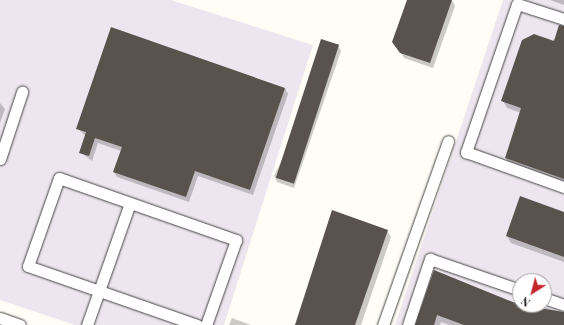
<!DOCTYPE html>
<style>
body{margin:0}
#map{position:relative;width:564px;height:325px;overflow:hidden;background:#fffdf5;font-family:"Playfair Display",serif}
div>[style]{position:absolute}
.industrial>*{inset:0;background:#eee6ef}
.shadow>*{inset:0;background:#0003}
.building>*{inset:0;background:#5a524d;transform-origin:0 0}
.roads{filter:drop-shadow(0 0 1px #444) drop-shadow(0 0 1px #444)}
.minor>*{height:11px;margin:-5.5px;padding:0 5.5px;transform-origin:5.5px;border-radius:5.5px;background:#fff}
span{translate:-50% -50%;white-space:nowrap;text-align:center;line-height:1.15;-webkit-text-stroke:4px #fff;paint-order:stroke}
.north{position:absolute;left:512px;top:273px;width:40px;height:40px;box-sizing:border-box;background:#fff;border:1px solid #a0a0a0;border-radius:50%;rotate:216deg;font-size:11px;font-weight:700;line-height:16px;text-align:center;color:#111}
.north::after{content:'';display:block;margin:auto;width:14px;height:18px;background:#c4262e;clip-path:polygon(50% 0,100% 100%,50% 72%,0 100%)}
</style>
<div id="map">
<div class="industrial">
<i style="clip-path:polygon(0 0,171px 0,313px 45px,224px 325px,75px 325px,0 300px)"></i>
<i style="clip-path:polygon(evenodd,503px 0,564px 0,564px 325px,395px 325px,503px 0,520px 281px,544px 281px,544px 305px,520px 305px,520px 281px)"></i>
</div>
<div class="shadow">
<i style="clip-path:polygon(408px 0,452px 0,455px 6px,433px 68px,404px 58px,394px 41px)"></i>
<i style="clip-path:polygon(550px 0,564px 0,564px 5px)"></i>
<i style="clip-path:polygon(564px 27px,564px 184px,510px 165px,506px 158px,521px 113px,507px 108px,503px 101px)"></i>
<i style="clip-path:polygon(338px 46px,341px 51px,294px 188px,277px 182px,274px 176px)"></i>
<i style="clip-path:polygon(285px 88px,288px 94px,253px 195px,198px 176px,189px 202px,117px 177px,114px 172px,121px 151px,98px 143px,92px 161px,80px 152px,86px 136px,77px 128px)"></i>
<i style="clip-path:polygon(0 103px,5px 109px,0 123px)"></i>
<i style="clip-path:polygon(564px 213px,564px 262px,511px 243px,507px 236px)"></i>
<i style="clip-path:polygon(387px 230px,391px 237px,361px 325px,297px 325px)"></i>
<i style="clip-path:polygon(434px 271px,517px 304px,520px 300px,520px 305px,536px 305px,564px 313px,564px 325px,450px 325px,441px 322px,440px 325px,416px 325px)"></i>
<i style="clip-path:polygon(232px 318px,251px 325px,229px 325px)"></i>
</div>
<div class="building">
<i style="clip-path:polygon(407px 0,452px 0,430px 63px,400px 53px,392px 42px)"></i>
<i style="clip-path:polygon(559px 25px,564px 26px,564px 179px,505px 158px,521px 108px,501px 101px,522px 40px,534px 34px,554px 41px)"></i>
<i style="clip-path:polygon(111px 27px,285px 88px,250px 190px,195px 171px,186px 197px,113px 172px,122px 147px,95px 138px,89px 156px,79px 153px,86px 132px,76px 129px)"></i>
<i style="left:321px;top:39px;width:19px;height:146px;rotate:18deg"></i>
<i style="clip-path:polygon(520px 196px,564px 212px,564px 257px,506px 236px)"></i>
<i style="clip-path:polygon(332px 210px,388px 230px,355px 325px,295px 325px)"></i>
<i style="clip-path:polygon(434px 270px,520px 305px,564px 312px,564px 325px,464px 325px,437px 315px,434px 325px,415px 325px)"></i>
</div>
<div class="roads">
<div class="minor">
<i style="left:564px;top:19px;width:49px;rotate:-162.3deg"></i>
<i style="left:517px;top:4px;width:157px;rotate:109deg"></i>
<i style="left:466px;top:152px;width:104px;rotate:19.7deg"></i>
<i style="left:0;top:159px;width:71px;rotate:-71.8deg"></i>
<i style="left:544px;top:298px;width:21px;rotate:19deg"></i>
<i style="left:0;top:318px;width:21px;rotate:19deg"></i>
<i style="left:87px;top:325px;width:129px;rotate:-70.6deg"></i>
<i style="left:197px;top:325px;width:179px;rotate:-160.8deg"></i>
<i style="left:28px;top:266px;width:93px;rotate:-70.6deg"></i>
<i style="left:59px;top:178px;width:188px;rotate:19.3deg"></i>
<i style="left:236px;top:240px;width:90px;rotate:109.4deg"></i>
<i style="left:383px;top:325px;width:195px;rotate:-70.5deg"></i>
<i style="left:408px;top:325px;width:70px;rotate:-71.6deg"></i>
<i style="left:430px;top:259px;width:95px;rotate:19deg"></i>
</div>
</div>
<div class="north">N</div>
</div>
